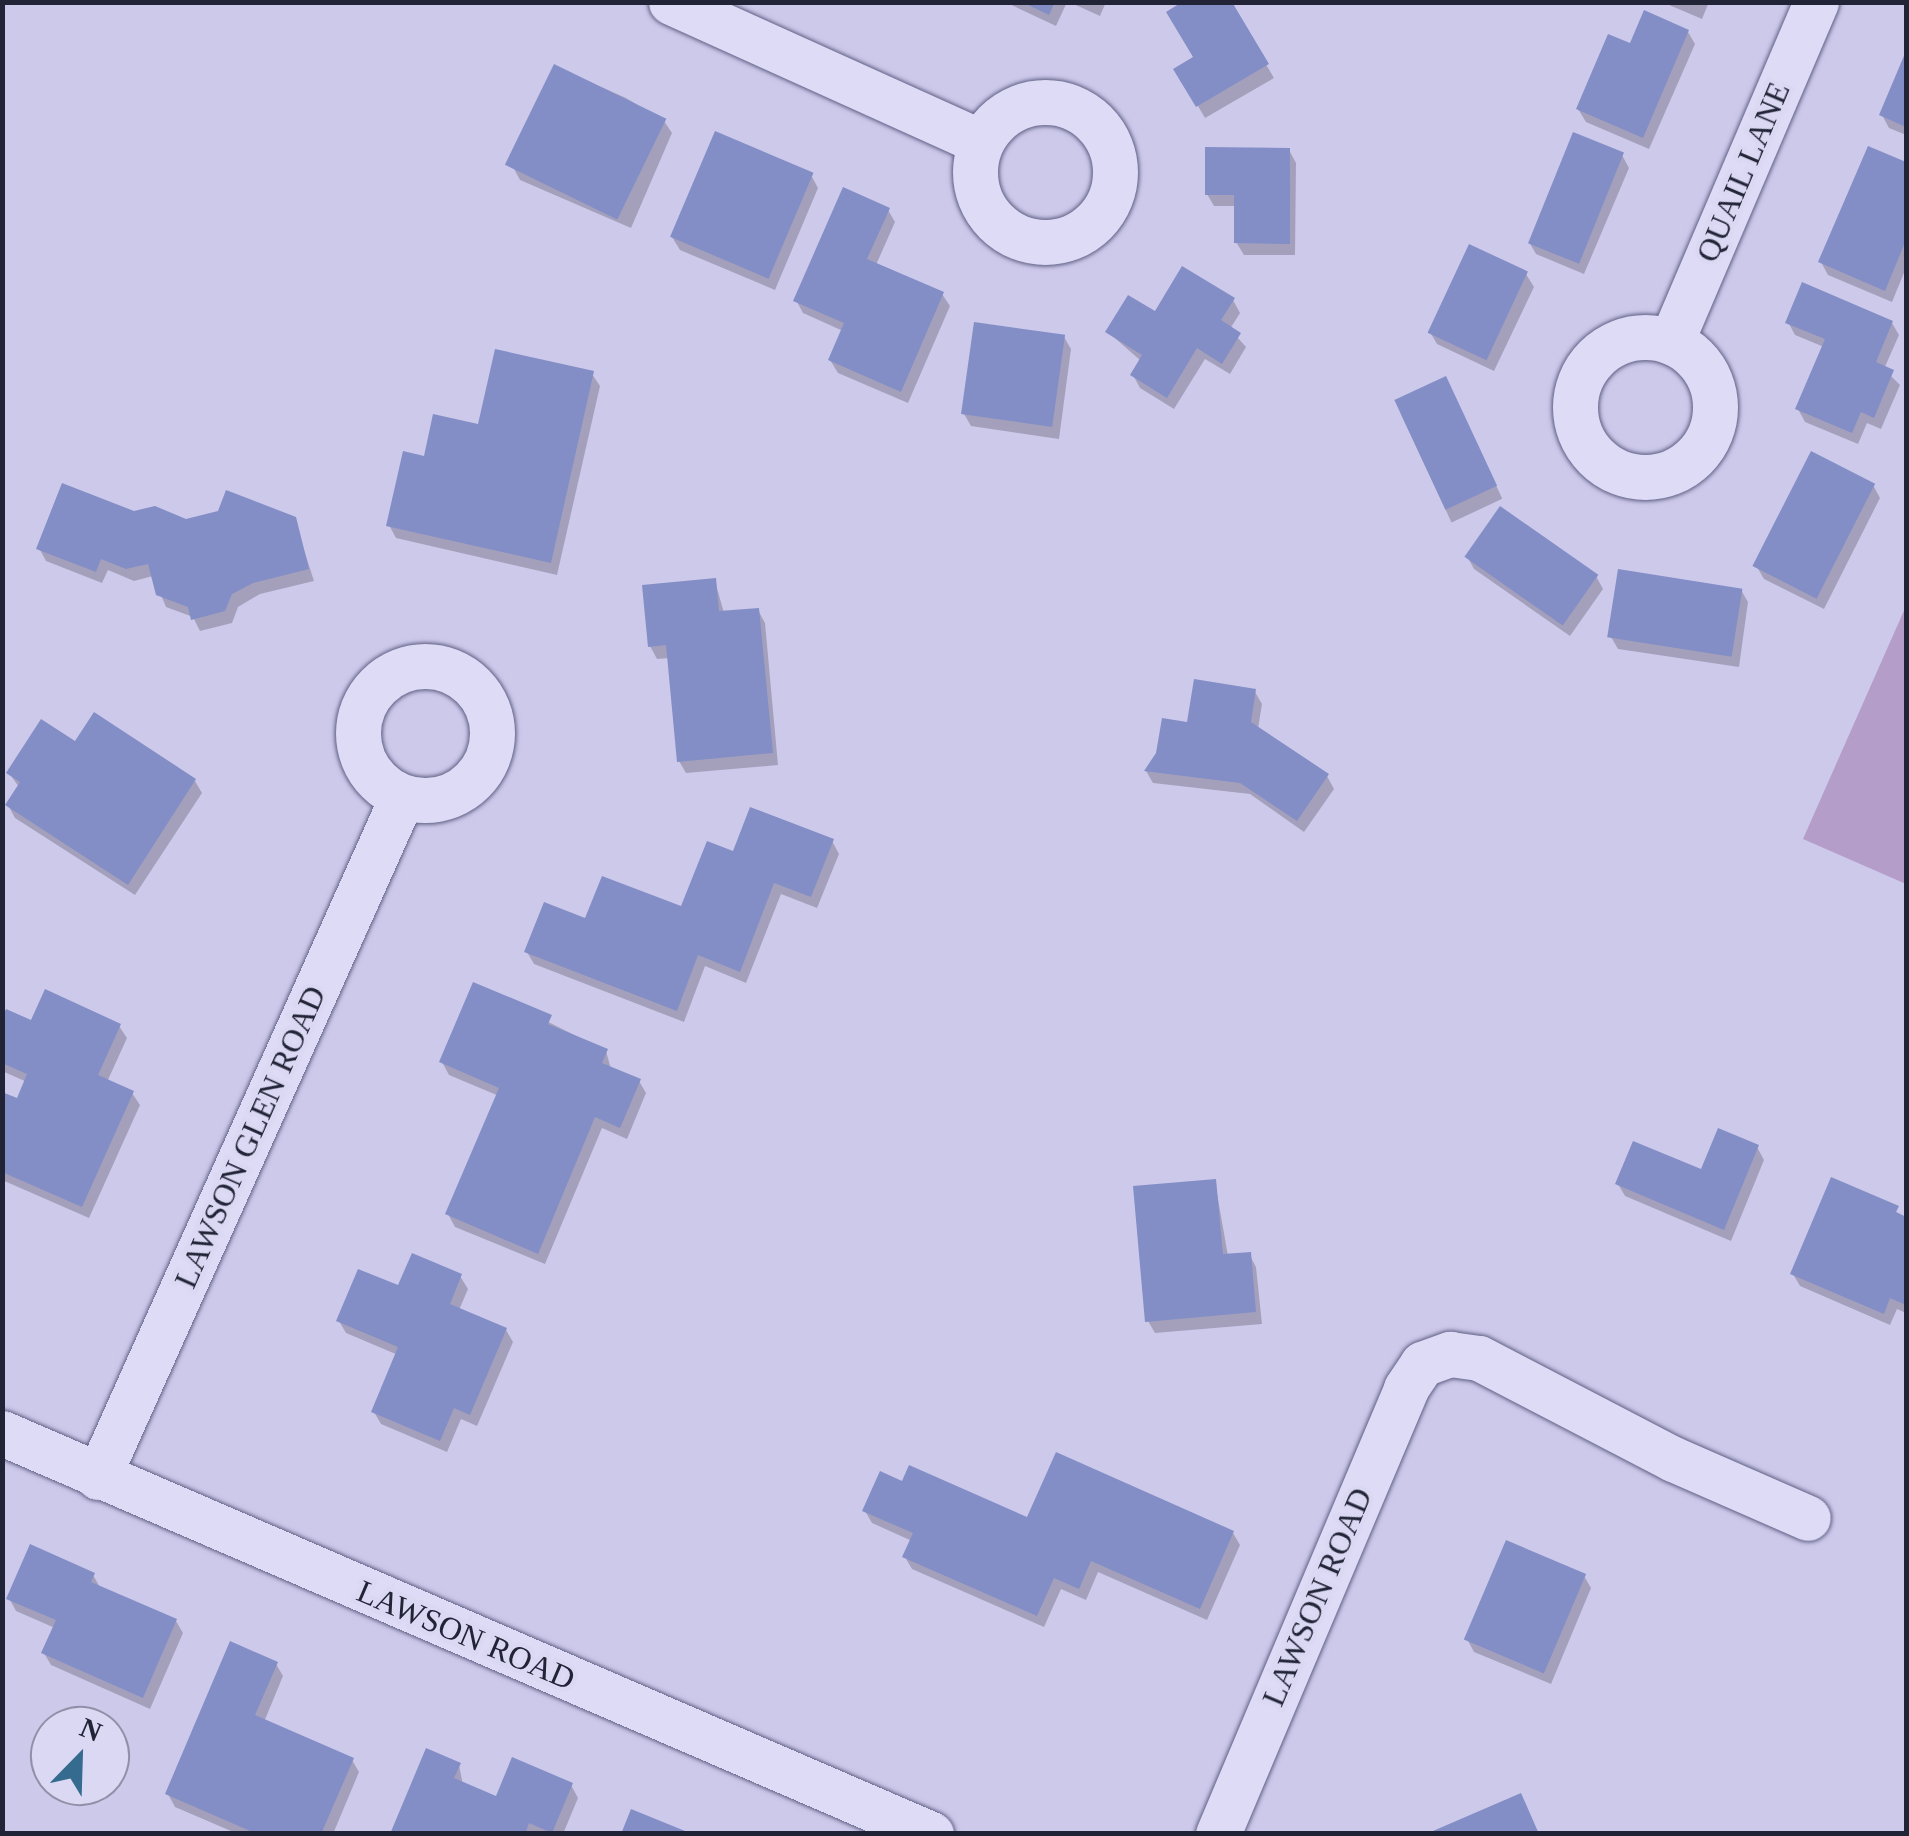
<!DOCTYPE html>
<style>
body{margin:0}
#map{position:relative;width:1909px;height:1836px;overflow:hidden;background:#cdc9eb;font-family:"Times New Roman",serif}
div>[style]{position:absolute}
.green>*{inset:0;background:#b49dc8}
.shadow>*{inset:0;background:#0003;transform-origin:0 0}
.building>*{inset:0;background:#828ec5;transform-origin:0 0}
.roads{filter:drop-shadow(0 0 2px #5f6185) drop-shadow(0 0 2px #5f6185)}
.minor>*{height:45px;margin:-22.5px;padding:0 22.5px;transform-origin:22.5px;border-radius:22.5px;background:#dedbf6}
.minor>.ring{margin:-22.5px;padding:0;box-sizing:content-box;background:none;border:45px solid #dedbf6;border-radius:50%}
span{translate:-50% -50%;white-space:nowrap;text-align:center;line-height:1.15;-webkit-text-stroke:9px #dbd8f3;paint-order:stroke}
.street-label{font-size:32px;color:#212437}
.frame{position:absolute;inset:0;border:5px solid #212437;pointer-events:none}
.north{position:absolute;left:30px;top:1706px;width:100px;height:100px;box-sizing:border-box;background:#dbd8f3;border:2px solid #9190a8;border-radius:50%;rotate:23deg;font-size:28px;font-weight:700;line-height:40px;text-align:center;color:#212437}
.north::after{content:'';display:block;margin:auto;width:35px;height:45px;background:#356b8f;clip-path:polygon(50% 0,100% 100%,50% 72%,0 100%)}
</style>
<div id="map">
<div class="green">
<i style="clip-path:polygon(1906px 606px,1906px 884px,1803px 839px)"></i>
</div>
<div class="shadow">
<i style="clip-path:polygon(1005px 2px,1067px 2px,1056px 26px)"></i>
<i style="clip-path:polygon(1069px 2px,1106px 2px,1100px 16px)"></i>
<i style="clip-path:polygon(1229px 2px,1274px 78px,1205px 118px,1177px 70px,1196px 58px)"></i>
<i style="clip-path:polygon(1662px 2px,1709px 2px,1702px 19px)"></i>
<i style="clip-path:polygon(1688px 32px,1695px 44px,1649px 149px,1586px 122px,1578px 109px,1631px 47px)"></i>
<i style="clip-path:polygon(1906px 57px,1906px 135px,1889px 128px,1882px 115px)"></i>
<i style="clip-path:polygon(556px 67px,626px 98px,664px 121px,672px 133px,631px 228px,520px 180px,513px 167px)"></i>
<i style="clip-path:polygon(1869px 149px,1906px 165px,1906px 268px,1892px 302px,1828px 275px,1821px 262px)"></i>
<i style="clip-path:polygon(1289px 150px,1296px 163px,1295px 255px,1244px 255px,1236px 242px,1237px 206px,1214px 206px,1207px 194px)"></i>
<i style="clip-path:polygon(1622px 155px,1629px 168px,1584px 274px,1536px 254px,1529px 242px)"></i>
<i style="clip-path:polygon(811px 175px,818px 188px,775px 290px,680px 250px,672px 237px)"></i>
<i style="clip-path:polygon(888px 210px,895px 222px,876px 265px,942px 294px,950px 306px,908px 403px,838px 373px,830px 360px,843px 331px,803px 313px,796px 300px)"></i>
<i style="clip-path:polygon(1526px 274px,1534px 287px,1494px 371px,1437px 344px,1430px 332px)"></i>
<i style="clip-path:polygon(1233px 300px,1240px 313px,1230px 329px,1246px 347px,1230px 374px,1205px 359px,1174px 409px,1140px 388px,1133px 375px,1141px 361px,1108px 332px,1156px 314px)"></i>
<i style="clip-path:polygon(1788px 322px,1892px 323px,1899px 335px,1884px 369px,1900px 385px,1881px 429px,1867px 423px,1858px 444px,1805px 422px,1798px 409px,1824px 347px,1795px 335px)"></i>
<i style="clip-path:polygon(1064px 337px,1071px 349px,1059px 439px,971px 426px,964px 414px)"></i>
<i style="clip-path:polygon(592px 374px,600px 386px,557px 575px,396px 538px,389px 525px,425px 459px)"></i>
<i style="left:1452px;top:391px;width:119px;height:56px;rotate:65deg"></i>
<i style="clip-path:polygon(1873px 485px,1880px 498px,1824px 609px,1764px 579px,1757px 567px)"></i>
<i style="clip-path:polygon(134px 514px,186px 521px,294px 519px,314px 581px,260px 594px,238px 607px,232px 623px,200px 631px,193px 617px,166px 607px,153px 576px,134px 581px,108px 570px,102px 583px,46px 561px,39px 548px)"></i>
<i style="clip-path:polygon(1467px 556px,1596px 576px,1603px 589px,1570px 636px,1474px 569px)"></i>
<i style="clip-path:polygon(715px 581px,724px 613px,758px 610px,765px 623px,778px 765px,686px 773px,679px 761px,670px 658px,657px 659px,650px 646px)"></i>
<i style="clip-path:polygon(1741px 590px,1748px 602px,1739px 667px,1618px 649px,1611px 637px)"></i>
<i style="clip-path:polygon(1255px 692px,1262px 704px,1258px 729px,1327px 776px,1334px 789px,1304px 832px,1250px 794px,1153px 783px,1146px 771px,1189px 725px)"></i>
<i style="clip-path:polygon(75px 744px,195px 781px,202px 793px,135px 895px,15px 818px,8px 805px,19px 787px,9px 773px)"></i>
<i style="clip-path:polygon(832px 841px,839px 854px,817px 908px,781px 894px,746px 983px,705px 966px,684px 1022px,534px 964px,527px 952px,586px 921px,683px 910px,735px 854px)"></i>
<i style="clip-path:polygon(475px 985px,606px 1051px,611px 1069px,639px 1081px,646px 1093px,627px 1139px,602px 1128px,545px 1264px,455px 1227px,448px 1214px,499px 1096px,449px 1075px,442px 1062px)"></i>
<i style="clip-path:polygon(2px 1024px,119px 1026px,127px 1038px,107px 1082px,132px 1093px,140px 1105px,89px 1218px,2px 1180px,2px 1150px,27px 1082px,2px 1071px)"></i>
<i style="clip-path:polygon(1757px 1147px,1764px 1160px,1731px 1241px,1625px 1196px,1618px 1184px,1702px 1172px)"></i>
<i style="clip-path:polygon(1832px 1180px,1906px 1217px,1906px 1313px,1897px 1309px,1890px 1325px,1800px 1286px,1793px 1274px)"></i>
<i style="clip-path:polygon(1215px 1182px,1228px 1256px,1249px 1254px,1256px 1267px,1262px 1324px,1155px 1333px,1148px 1321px)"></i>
<i style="clip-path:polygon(460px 1276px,468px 1289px,459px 1310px,506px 1330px,513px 1342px,477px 1426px,461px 1419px,447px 1452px,381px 1424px,374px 1412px,398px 1355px,346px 1333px,339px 1321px,400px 1289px)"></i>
<i style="clip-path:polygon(903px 1484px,1028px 1520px,1233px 1533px,1240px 1545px,1207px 1620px,1098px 1572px,1086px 1600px,1061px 1589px,1044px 1627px,912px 1569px,905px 1557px,912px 1541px,872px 1523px,865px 1511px)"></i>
<i style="clip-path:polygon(93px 1575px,101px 1589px,176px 1621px,183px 1633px,150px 1709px,51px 1665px,44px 1653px,55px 1628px,16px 1611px,9px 1598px)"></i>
<i style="clip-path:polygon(1584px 1576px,1591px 1588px,1551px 1684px,1474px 1652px,1467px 1639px)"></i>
<i style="clip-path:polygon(276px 1664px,283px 1676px,264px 1722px,352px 1760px,359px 1772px,333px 1834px,238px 1834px,175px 1807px,168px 1794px)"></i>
<i style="clip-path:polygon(459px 1765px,463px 1785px,497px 1799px,571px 1785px,578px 1798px,563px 1834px,392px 1834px)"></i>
</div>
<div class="building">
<i style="clip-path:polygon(1022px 2px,1055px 2px,1049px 15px)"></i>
<i style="clip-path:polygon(1182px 2px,1232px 2px,1269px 64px,1196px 107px,1173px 69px,1193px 57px,1166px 12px)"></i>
<i style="clip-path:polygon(1644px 10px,1689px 30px,1643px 138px,1576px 109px,1608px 34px,1630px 43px)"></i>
<i style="clip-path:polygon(1906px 51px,1906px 127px,1879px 115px)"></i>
<i style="left:554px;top:64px;width:125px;height:112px;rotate:26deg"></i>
<i style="left:715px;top:131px;width:107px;height:115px;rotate:23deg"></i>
<i style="left:1573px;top:132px;width:55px;height:120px;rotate:22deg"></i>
<i style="clip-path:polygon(1868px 146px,1906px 162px,1906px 240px,1885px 291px,1818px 262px)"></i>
<i style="clip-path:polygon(1205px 147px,1290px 148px,1290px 244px,1234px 243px,1234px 195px,1205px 195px)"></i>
<i style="clip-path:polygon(843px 187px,890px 208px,867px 259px,944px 292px,901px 392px,828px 360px,844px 323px,793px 301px)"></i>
<i style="left:1469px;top:244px;width:65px;height:98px;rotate:25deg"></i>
<i style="clip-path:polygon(1182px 266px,1235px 298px,1221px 320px,1241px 333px,1222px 364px,1197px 348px,1167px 398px,1130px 375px,1142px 355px,1105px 332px,1128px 295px,1155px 311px)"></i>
<i style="clip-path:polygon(1802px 282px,1893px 321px,1876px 362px,1894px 370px,1874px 418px,1861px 412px,1852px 433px,1795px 409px,1825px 339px,1785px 323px)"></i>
<i style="left:974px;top:322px;width:92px;height:93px;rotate:8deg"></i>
<i style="clip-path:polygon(495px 349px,594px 371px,551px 563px,386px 526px,403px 451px,424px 456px,433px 414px,478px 424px)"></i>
<i style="left:1446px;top:376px;width:121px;height:57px;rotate:65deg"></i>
<i style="left:1811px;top:451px;width:72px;height:129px;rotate:27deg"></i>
<i style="clip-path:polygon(62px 483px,134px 511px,155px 506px,186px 519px,218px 511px,226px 490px,296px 517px,309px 569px,253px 583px,232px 594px,225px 611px,191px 620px,188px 607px,156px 595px,148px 564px,126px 569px,101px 559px,96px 572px,36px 549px)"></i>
<i style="left:1500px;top:506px;width:120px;height:62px;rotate:35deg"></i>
<i style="left:1618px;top:569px;width:126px;height:69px;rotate:9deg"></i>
<i style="clip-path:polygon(716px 578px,719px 611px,759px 608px,773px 753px,677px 762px,666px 645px,648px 647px,642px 585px)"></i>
<i style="clip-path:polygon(1194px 679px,1256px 689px,1251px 722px,1329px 774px,1297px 821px,1240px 783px,1144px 771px,1156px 753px,1162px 718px,1187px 722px)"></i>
<i style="clip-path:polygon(94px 712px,196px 779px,128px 885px,5px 805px,20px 782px,6px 773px,41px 719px,75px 741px)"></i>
<i style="clip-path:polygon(750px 807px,834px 839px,811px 897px,774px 883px,740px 972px,698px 955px,677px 1011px,524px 952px,544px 902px,585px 918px,602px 876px,681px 906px,707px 841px,733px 851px)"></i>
<i style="clip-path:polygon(473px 982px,552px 1015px,548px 1024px,608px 1049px,602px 1063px,641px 1079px,620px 1128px,595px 1117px,538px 1254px,445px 1214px,499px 1088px,439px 1062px)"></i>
<i style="clip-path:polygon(45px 989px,121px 1024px,98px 1075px,134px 1091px,82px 1207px,2px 1172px,2px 1092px,17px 1098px,27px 1074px,2px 1063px,2px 1018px,6px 1009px,31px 1020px)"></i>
<i style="clip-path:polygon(1718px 1128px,1759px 1145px,1724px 1230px,1615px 1184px,1633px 1141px,1701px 1169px)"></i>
<i style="clip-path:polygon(1831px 1177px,1899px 1206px,1896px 1212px,1906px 1217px,1906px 1305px,1890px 1298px,1884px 1314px,1790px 1274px)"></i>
<i style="clip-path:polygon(1216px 1179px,1223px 1254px,1251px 1252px,1256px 1312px,1145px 1322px,1133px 1186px)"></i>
<i style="clip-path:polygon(412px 1253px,462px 1274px,450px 1304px,507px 1328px,470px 1415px,454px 1408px,440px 1441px,371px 1412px,398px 1347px,336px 1321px,358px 1269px,398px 1285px)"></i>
<i style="clip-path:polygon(1056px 1452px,1234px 1531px,1200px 1609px,1091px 1561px,1079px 1589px,1054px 1578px,1037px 1616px,902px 1557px,913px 1533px,862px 1511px,880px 1471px,902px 1481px,909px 1465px,1027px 1517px)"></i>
<i style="left:1506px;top:1540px;width:87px;height:108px;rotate:23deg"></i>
<i style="clip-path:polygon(30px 1544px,95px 1573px,91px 1582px,177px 1619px,143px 1698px,41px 1653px,56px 1620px,6px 1599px)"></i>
<i style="clip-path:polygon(230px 1641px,278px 1662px,255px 1715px,354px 1758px,321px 1834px,257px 1834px,165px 1794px)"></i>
<i style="clip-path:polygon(426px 1748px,461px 1763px,454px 1778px,496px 1796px,512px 1757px,573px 1783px,552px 1833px,529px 1823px,525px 1834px,390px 1834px)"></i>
<i style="clip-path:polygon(1521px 1793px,1539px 1834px,1426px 1834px)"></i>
<i style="clip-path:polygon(631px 1809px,690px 1833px,690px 1834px,621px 1834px)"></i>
</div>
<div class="roads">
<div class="minor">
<i style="left:671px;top:2px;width:340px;rotate:24.3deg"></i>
<i class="ring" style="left:975px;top:102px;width:95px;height:95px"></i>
<i class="ring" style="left:1575px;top:337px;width:95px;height:95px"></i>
<i style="left:1671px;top:342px;width:370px;rotate:-66.9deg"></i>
<i class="ring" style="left:358px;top:666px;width:89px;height:89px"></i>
<i style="left:2px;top:1433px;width:1012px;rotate:23.35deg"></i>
<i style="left:98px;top:1477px;width:745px;rotate:-65.91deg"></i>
<i style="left:1218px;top:1834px;width:484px;rotate:-67.1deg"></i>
<i style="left:1406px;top:1388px;width:29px;rotate:-56deg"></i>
<i style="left:1422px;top:1364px;width:30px;rotate:-20deg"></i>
<i style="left:1450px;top:1354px;width:29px;rotate:8deg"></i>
<i style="left:1479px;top:1358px;width:219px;rotate:27.5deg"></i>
<i style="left:1673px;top:1459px;width:147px;rotate:23.6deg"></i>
</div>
</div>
<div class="street-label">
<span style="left:1743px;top:172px;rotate:-67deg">QUAIL LANE</span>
<span style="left:250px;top:1137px;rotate:-66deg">LAWSON GLEN ROAD</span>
<span style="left:1317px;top:1597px;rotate:-67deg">LAWSON ROAD</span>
<span style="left:466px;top:1635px;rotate:23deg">LAWSON ROAD</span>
</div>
<div class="frame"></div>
<div class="north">N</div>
</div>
